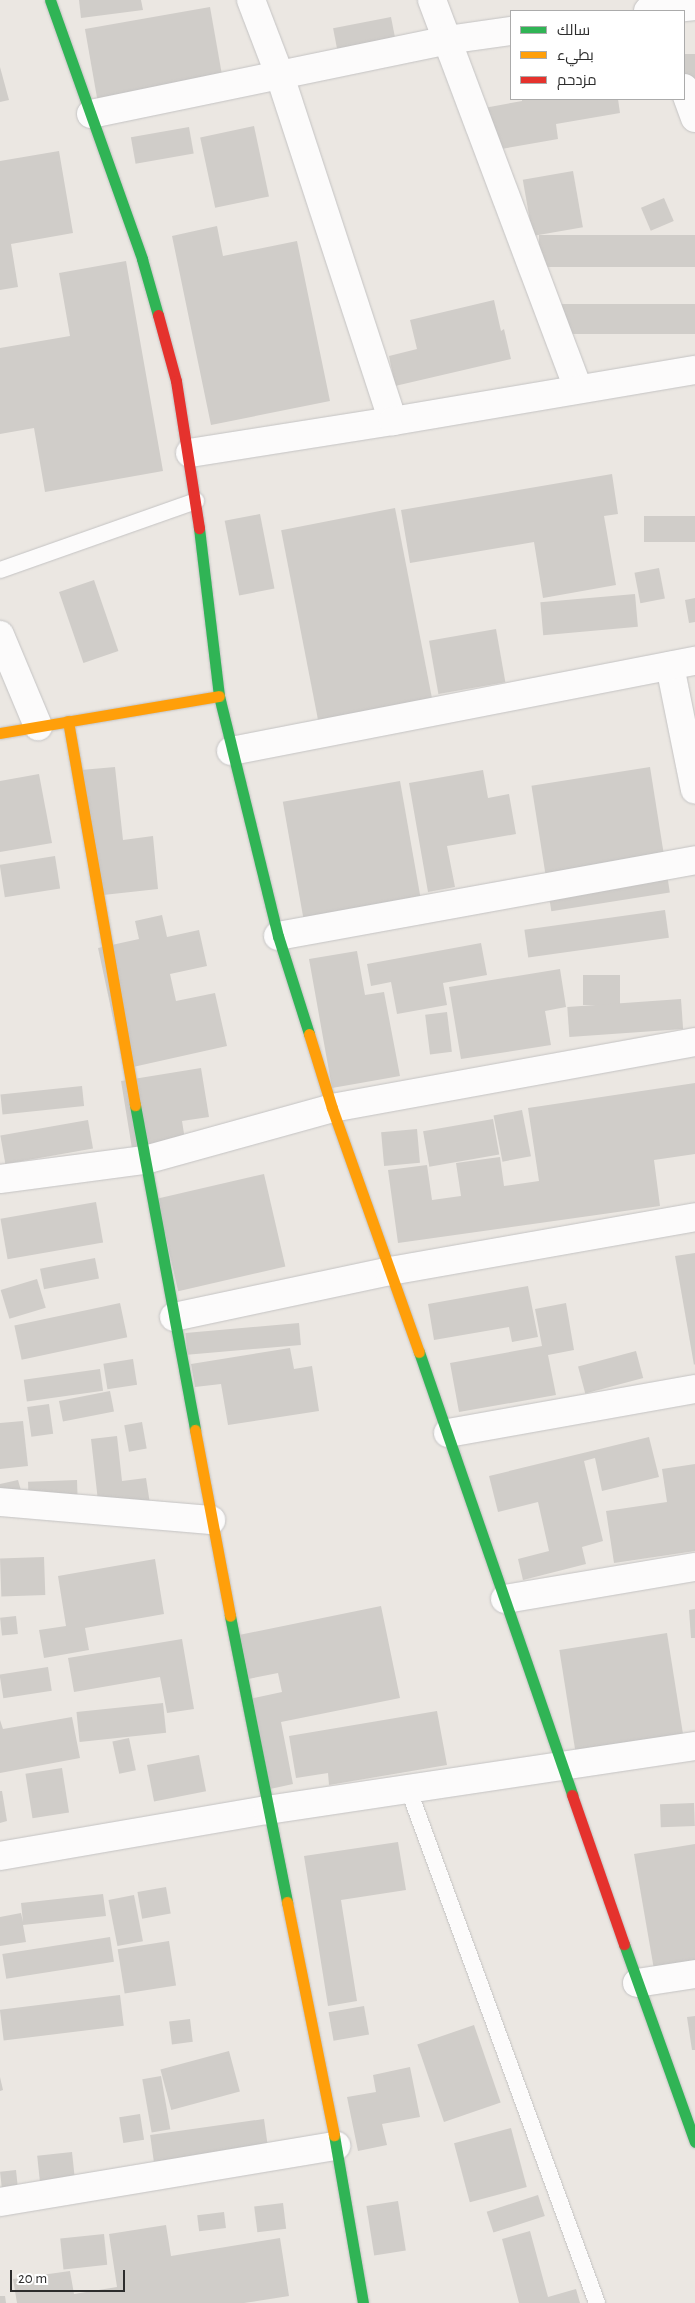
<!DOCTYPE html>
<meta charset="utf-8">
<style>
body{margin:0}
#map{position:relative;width:695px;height:2303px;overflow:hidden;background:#ebe7e2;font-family:"Alegreya Sans",Cairo,sans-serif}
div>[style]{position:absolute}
.building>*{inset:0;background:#d0cdc9;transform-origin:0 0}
.roads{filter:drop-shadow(0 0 1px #c4c3c3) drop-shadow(0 0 1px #c4c3c3)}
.lane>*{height:16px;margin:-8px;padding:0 8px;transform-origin:8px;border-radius:8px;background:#fcfbfb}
.street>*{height:28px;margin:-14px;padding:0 14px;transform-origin:14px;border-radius:14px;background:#fcfbfb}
.fast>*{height:11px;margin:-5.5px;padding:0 5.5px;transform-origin:5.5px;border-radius:5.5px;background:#30b455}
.slow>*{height:11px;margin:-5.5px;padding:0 5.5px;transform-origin:5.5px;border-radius:5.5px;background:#ff9f0a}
.jam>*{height:11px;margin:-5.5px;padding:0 5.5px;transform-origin:5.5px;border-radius:5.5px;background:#e5322d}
span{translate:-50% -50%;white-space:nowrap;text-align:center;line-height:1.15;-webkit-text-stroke:4.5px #fff;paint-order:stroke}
.legend{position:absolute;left:510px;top:10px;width:175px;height:90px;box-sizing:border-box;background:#fff;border:1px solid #ababab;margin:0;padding:6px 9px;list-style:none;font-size:15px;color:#2d2d2d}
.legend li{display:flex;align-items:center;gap:10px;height:25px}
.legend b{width:25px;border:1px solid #ababab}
.scale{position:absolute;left:10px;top:2270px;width:115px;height:22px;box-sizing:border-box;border:2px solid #2d2d2d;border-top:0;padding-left:6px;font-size:15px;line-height:18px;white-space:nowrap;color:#2d2d2d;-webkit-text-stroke:4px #fff;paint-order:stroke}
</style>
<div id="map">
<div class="building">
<i style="clip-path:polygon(79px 0,141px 0,143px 10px,81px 18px)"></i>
<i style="left:210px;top:7px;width:75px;height:127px;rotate:80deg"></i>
<i style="left:391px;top:17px;width:25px;height:59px;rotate:79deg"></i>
<i style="left:695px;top:54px;width:33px;height:11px;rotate:90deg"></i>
<i style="clip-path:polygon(0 67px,9px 100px,0 102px)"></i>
<i style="clip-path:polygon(522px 99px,618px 99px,620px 113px,556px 124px,558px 139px,490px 151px,484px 108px,522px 101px)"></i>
<i style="left:254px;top:126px;width:72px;height:55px;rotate:78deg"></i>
<i style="left:189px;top:127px;width:27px;height:59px;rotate:80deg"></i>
<i style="clip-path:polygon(59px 151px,73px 233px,11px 244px,18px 287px,0 290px,0 161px)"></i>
<i style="left:573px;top:171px;width:57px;height:51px;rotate:80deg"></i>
<i style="left:664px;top:198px;width:25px;height:25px;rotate:67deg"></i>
<i style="clip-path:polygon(217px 226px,223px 256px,297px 241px,330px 401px,211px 425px,172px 236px)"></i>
<i style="left:695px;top:235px;width:32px;height:156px;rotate:90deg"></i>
<i style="clip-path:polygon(126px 261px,163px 471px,45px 492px,34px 428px,0 434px,0 348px,70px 336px,59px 273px)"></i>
<i style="clip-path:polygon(494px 300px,501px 331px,504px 329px,511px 359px,395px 386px,389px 356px,417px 349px,410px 320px)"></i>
<i style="left:695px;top:304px;width:30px;height:138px;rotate:90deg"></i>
<i style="clip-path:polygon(612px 474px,618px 514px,604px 516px,616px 585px,543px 598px,534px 542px,410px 563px,401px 510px)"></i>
<i style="left:395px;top:508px;width:198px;height:116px;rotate:79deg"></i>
<i style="left:260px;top:514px;width:76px;height:36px;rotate:79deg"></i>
<i style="left:695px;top:516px;width:26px;height:51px;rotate:90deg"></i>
<i style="left:659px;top:568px;width:31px;height:25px;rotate:79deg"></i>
<i style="left:94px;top:580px;width:75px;height:37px;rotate:71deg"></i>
<i style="left:635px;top:594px;width:33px;height:95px;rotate:85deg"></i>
<i style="clip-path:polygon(695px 598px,695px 622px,689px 623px,685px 600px)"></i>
<i style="left:496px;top:629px;width:54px;height:68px;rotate:80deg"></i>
<i style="clip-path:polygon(115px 767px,123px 840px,153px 836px,158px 889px,94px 896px,81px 770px)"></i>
<i style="left:650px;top:767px;width:127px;height:120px;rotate:81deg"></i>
<i style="clip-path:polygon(483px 770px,488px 798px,509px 794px,516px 834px,447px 846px,455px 887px,428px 892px,409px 783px)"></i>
<i style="clip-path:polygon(39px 774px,52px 843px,0 852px,0 781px)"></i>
<i style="left:400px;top:781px;width:122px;height:119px;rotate:80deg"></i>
<i style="left:55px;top:856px;width:33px;height:56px;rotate:81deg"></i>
<i style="left:665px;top:910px;width:28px;height:142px;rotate:82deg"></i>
<i style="clip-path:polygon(162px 915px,167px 937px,199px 930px,207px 966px,170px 974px,176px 1001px,215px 993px,227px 1046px,124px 1069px,98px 948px,139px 939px,135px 921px)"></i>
<i style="clip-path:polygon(481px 943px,487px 975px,443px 983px,447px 1005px,397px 1014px,391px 982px,371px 986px,367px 964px)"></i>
<i style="clip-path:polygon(357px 951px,365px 995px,384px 992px,400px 1076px,332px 1088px,309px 959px)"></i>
<i style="clip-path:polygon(560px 969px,566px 1007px,545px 1011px,551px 1045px,461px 1059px,449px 987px)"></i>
<i style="left:583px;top:975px;width:37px;height:30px"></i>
<i style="left:681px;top:999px;width:30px;height:114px;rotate:86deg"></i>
<i style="left:447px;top:1012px;width:40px;height:22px;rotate:83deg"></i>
<i style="clip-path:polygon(201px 1068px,209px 1117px,182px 1121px,188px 1159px,135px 1167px,121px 1081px)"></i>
<i style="clip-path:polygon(695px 1083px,695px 1154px,654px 1160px,660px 1206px,398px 1243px,388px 1170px,427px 1165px,432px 1200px,461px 1196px,456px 1163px,500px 1157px,504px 1186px,539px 1181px,528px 1108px)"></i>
<i style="left:82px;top:1086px;width:20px;height:82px;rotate:84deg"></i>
<i style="left:522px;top:1110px;width:47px;height:29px;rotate:79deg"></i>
<i style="left:493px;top:1119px;width:36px;height:71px;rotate:80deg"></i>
<i style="left:88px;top:1120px;width:29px;height:89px;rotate:80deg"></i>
<i style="left:417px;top:1129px;width:34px;height:36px;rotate:85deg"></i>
<i style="left:264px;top:1174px;width:95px;height:110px;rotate:77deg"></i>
<i style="left:96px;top:1202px;width:41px;height:97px;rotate:80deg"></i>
<i style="clip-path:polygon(695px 1253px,695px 1364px,694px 1365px,675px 1256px)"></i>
<i style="left:95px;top:1258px;width:21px;height:56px;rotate:79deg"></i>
<i style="left:37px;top:1279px;width:30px;height:38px;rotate:73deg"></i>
<i style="clip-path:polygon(528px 1286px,538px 1337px,512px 1342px,509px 1327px,434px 1340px,428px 1304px)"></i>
<i style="left:120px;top:1303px;width:35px;height:108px;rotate:78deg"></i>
<i style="clip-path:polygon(566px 1303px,574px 1350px,548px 1355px,556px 1395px,459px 1412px,450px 1363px,542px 1346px,535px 1309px)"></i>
<i style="left:299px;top:1323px;width:22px;height:114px;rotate:85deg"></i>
<i style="clip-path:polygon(290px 1348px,294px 1369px,312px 1366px,319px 1411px,228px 1425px,221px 1384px,195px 1387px,191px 1364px)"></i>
<i style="left:636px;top:1351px;width:28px;height:60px;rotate:75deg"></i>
<i style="left:133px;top:1359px;width:26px;height:30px;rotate:81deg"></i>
<i style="left:100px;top:1369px;width:22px;height:77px;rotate:82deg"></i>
<i style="left:110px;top:1391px;width:21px;height:52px;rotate:79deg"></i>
<i style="left:49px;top:1404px;width:30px;height:22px;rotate:82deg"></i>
<i style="clip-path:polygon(23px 1421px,28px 1466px,0 1469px,0 1423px)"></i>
<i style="left:142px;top:1422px;width:27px;height:18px;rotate:80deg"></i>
<i style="clip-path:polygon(117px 1436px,122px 1481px,146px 1478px,150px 1504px,99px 1510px,91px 1439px)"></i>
<i style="clip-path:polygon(649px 1437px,659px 1477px,602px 1491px,595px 1458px,584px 1461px,603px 1541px,582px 1547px,586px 1564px,523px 1580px,518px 1559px,549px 1551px,538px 1502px,498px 1512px,489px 1476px)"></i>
<i style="clip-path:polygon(695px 1464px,695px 1551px,614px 1563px,606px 1511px,667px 1502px,662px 1469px)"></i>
<i style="clip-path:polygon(18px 1480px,24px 1501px,0 1507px,0 1484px)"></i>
<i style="left:77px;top:1480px;width:24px;height:49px;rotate:88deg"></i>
<i style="left:44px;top:1557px;width:38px;height:44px;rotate:88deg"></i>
<i style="clip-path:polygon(155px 1559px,164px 1614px,85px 1628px,89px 1650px,44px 1658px,39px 1630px,66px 1626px,58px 1576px)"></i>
<i style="clip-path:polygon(381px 1606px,400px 1698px,281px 1722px,293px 1784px,261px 1791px,245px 1700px,282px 1692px,278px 1673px,243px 1680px,234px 1636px)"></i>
<i style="clip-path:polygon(695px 1609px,695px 1638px,691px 1638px,689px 1610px)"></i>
<i style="left:16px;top:1616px;width:18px;height:16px;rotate:84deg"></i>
<i style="left:667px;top:1633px;width:122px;height:109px;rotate:81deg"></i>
<i style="clip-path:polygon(182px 1639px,194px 1709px,167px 1713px,160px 1677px,74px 1692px,68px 1658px)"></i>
<i style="left:48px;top:1667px;width:24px;height:49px;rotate:81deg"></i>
<i style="left:163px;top:1703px;width:30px;height:87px;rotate:84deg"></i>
<i style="clip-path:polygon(437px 1711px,447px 1765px,329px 1785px,328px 1773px,296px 1778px,289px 1736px)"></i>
<i style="clip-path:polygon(72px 1717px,80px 1758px,0 1773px,0 1720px,3px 1729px)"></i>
<i style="left:129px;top:1738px;width:33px;height:17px;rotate:78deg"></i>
<i style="left:199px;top:1755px;width:37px;height:53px;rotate:79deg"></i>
<i style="left:62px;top:1768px;width:45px;height:37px;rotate:81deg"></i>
<i style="clip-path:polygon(0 1791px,2px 1791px,7px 1821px,0 1823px)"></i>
<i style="left:694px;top:1803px;width:23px;height:34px;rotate:88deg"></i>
<i style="clip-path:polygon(398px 1842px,406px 1890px,341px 1900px,357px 2001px,328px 2006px,304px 1856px)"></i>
<i style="clip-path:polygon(695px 1844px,695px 1974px,656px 1981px,634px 1854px)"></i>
<i style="left:166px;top:1887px;width:27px;height:29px;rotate:80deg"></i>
<i style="clip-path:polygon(103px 1894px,106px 1916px,23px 1925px,26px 1942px,0 1946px,0 1917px,21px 1913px,23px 1922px,21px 1903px)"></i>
<i style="left:134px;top:1895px;width:47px;height:26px;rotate:79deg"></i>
<i style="left:110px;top:1937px;width:25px;height:109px;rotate:81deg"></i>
<i style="left:169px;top:1941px;width:45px;height:52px;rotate:81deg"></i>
<i style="left:120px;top:1995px;width:31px;height:121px;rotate:83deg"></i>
<i style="left:364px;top:2006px;width:29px;height:36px;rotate:80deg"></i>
<i style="clip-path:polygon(695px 2016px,695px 2050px,692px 2050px,687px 2017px)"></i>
<i style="left:190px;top:2019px;width:23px;height:21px;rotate:83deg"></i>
<i style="left:474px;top:2025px;width:82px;height:60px;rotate:71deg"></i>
<i style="left:229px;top:2051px;width:42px;height:71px;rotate:75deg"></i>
<i style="clip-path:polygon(410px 2067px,420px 2117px,382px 2124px,387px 2145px,358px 2151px,347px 2097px,376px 2092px,373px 2075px)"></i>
<i style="left:161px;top:2076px;width:54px;height:19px;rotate:80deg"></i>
<i style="clip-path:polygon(0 2077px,3px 2090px,0 2091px)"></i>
<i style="left:140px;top:2114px;width:26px;height:21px;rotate:81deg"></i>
<i style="left:264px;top:2119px;width:27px;height:115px;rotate:82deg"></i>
<i style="left:511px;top:2128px;width:61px;height:59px;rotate:75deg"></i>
<i style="left:72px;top:2152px;width:31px;height:35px;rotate:84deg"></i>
<i style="left:16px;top:2170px;width:19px;height:16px;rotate:84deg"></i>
<i style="left:538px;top:2195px;width:22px;height:54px;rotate:72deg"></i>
<i style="left:398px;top:2201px;width:50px;height:32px;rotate:81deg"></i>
<i style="left:283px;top:2203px;width:26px;height:29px;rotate:83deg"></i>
<i style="left:224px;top:2212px;width:16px;height:27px;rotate:83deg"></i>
<i style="clip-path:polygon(166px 2225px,171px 2256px,280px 2238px,289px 2296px,244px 2303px,17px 2303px,13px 2279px,70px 2271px,74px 2294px,117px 2287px,109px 2234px)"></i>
<i style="clip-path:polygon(530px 2231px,548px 2297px,576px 2289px,580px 2303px,519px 2303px,502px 2239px)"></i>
<i style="left:104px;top:2234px;width:31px;height:44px;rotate:84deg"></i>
<i style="clip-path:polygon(0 2296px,5px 2296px,6px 2303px,0 2303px)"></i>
</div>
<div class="roads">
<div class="lane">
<i style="left:0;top:570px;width:208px;rotate:-19.4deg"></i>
<i style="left:408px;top:1788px;width:549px;rotate:69.85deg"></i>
</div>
<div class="street">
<i style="left:251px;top:0;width:81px;rotate:69.1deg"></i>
<i style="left:280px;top:76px;width:363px;rotate:71.9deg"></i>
<i style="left:432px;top:0;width:415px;rotate:69.4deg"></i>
<i style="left:648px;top:11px;width:47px;rotate:-6.1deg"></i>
<i style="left:684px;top:88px;width:32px;rotate:70deg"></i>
<i style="left:91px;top:114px;width:364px;rotate:-11.7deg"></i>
<i style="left:447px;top:40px;width:65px;rotate:-8deg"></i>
<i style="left:190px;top:453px;width:206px;rotate:-9deg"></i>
<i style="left:393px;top:421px;width:306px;rotate:-9.6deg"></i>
<i style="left:0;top:635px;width:99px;rotate:67.3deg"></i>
<i style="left:670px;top:666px;width:126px;rotate:78.6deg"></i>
<i style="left:231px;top:751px;width:473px;rotate:-11deg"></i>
<i style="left:278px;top:936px;width:424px;rotate:-10.3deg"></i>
<i style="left:0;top:1179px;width:146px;rotate:-7.5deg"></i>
<i style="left:145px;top:1160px;width:194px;rotate:-15.5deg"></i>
<i style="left:332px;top:1108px;width:369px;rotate:-10.3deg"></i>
<i style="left:174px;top:1317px;width:221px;rotate:-12deg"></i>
<i style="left:390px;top:1271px;width:310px;rotate:-10deg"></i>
<i style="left:448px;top:1433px;width:251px;rotate:-10.1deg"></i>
<i style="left:0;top:1502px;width:212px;rotate:4.9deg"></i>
<i style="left:505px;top:1599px;width:193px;rotate:-9.6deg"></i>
<i style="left:0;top:1856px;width:271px;rotate:-9.8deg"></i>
<i style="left:267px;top:1810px;width:433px;rotate:-8.5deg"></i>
<i style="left:637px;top:1983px;width:59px;rotate:-8.8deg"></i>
<i style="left:0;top:2202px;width:341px;rotate:-9.5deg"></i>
</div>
<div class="fast">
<i style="left:50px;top:0;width:275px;rotate:70.4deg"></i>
<i style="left:142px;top:259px;width:58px;rotate:74.1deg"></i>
<i style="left:199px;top:528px;width:169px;rotate:83.2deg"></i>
<i style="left:219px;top:696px;width:247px;rotate:76.2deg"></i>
<i style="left:278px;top:936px;width:103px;rotate:72.4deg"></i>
<i style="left:135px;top:1105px;width:330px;rotate:79.5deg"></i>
<i style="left:419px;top:1352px;width:469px;rotate:70.9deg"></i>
<i style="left:230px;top:1616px;width:292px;rotate:78.7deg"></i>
<i style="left:624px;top:1944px;width:210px;rotate:70.3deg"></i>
<i style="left:334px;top:2135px;width:170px;rotate:80.2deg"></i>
</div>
<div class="slow">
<i style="left:68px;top:721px;width:390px;rotate:80.1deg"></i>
<i style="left:0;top:733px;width:222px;rotate:-9.6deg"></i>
<i style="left:309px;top:1034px;width:77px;rotate:72.7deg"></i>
<i style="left:332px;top:1108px;width:259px;rotate:70.4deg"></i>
<i style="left:195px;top:1430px;width:189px;rotate:79.3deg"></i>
<i style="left:287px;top:1902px;width:238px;rotate:78.6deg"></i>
</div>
<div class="jam">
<i style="left:158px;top:315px;width:68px;rotate:74.7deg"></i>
<i style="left:176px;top:381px;width:149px;rotate:81.1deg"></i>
<i style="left:572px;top:1795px;width:158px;rotate:70.8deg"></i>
</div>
</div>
<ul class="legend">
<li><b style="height:6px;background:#30b455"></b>سالك</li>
<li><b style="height:6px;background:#ff9f0a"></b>بطيء</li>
<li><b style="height:6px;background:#e5322d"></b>مزدحم</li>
</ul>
<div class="scale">20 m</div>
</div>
